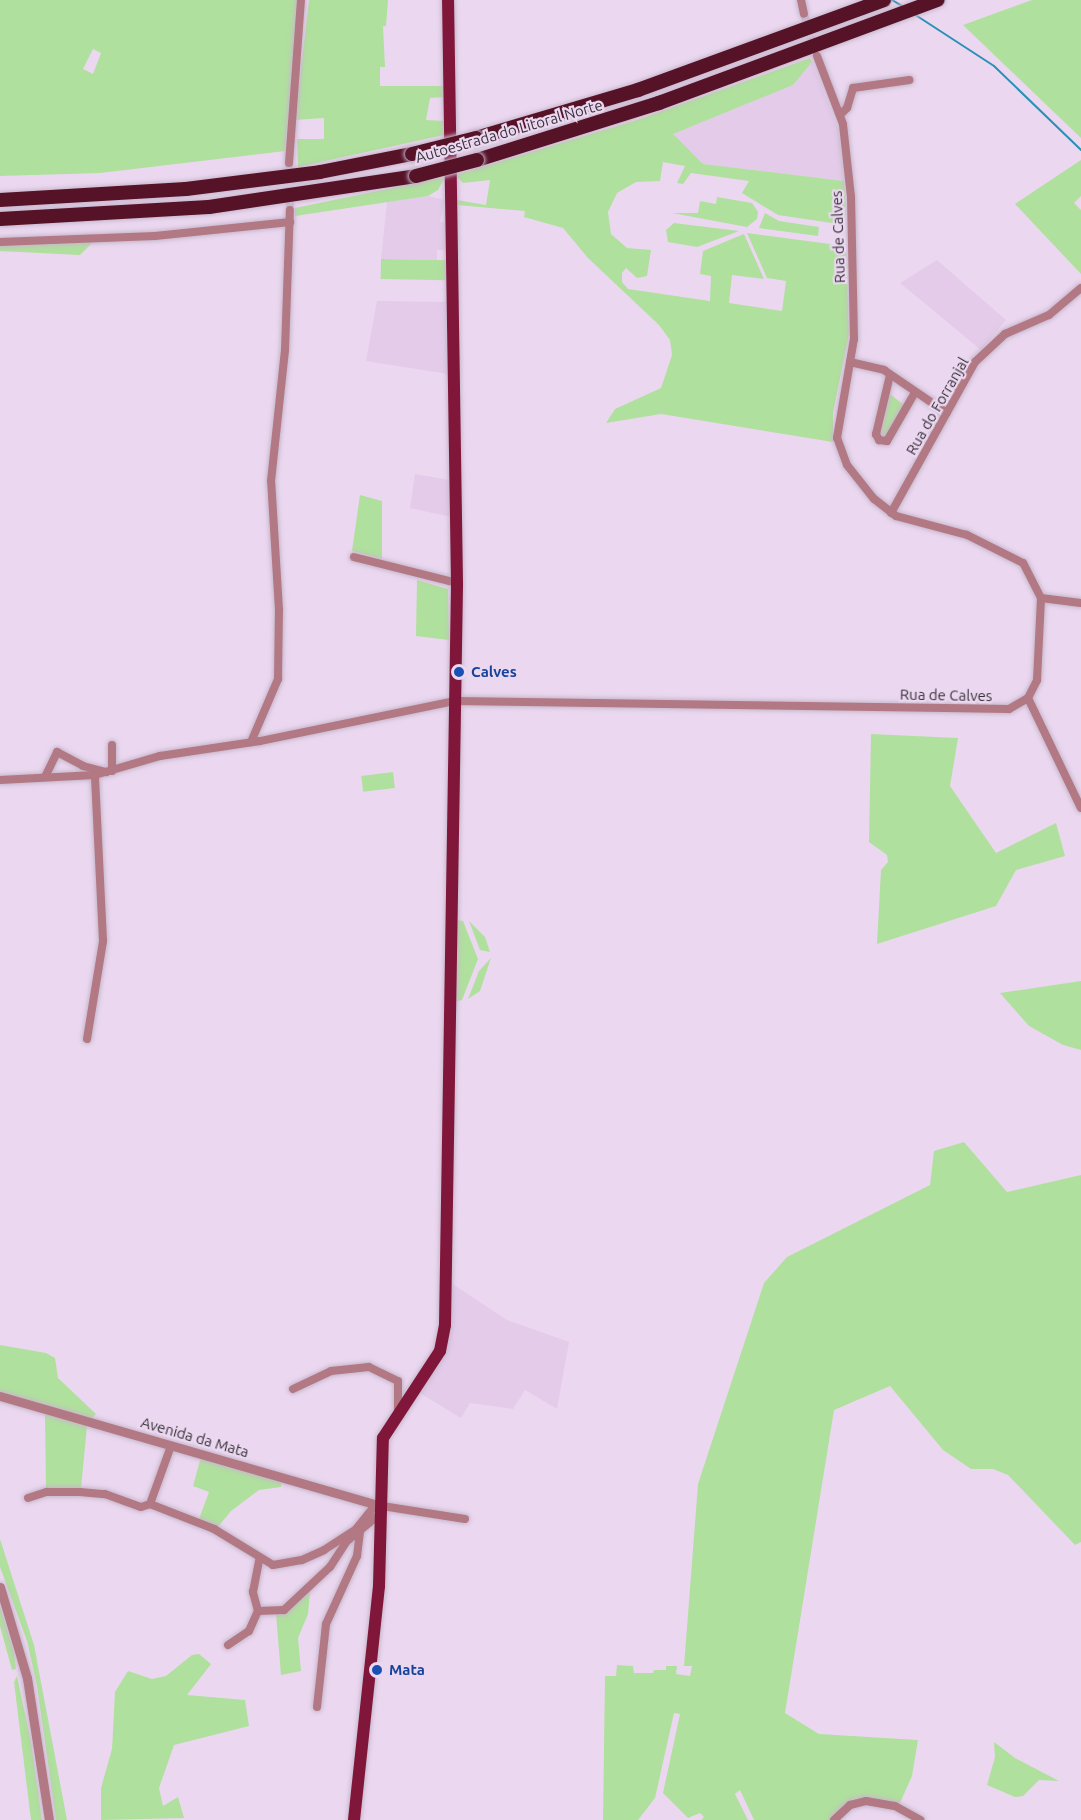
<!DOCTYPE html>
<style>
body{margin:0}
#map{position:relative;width:1081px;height:1820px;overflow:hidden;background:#ebd8f0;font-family:Ubuntu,sans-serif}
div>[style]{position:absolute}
.built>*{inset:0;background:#e3cbe9}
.green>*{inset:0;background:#b0e09d;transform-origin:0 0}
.stream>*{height:2px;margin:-1px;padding:0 1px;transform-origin:1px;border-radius:1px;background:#2a91b6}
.minor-tunnel>*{height:8px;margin-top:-4px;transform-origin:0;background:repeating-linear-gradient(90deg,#c7b7cc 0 8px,transparent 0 12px)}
.roads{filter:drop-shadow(0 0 2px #c7b7cc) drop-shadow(0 0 2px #c7b7cc)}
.minor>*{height:8px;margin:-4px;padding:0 4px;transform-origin:4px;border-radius:4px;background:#b27883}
.tertiary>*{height:9px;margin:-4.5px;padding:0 4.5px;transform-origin:4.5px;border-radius:4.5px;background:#b27883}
.primary>*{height:12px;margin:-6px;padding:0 6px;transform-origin:6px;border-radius:6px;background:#80163a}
.motorway>*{height:14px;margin:-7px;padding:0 7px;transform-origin:7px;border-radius:7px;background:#561227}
.bridges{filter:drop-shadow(0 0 2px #c7b7cc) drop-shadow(0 0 2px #c7b7cc)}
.motorway-bridge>*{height:14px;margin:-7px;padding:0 7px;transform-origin:7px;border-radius:7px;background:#561227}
.dots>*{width:16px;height:16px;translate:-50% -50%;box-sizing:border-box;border:3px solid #ebd8f0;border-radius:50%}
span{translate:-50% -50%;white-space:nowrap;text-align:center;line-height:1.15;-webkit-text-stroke:4.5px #ebd8f0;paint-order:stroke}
.street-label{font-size:15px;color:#38313a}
.transit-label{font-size:15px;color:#164399;font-weight:700}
.left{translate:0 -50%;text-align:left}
</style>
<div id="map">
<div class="built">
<i style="clip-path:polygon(812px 62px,839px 132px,844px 181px,703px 164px,672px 134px,793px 85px)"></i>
<i style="clip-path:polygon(428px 196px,445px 200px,440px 222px,445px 223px,446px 250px,437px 250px,437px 260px,381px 259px,387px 202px)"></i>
<i style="clip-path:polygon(937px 260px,1006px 320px,981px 350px,900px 283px)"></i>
<i style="clip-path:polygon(377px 301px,447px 302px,448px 374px,366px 361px)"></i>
<i style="clip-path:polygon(415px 474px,450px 480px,451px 517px,410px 508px)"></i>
<i style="clip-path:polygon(451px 1283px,507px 1320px,569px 1342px,557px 1409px,525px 1390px,513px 1409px,470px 1403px,461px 1418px,418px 1392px,441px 1358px)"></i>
</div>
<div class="green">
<i style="clip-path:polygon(evenodd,0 0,299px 0,285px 151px,100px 173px,0 176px,0 0,93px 49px,101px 53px,93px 74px,83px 69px,93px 49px)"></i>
<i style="clip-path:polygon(309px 0,388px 0,386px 26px,383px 26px,385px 67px,380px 67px,380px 86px,445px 86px,444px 97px,430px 98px,426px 120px,445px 121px,444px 135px,298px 167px,297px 139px,324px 139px,324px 118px,295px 120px)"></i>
<i style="clip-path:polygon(1032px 0,1081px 0,1081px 138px,963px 25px)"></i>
<i style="clip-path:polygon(810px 58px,812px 62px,793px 85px,673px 134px,703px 164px,844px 181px,846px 214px,841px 220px,832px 223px,778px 215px,742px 193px,749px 181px,691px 173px,683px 184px,677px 183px,685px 166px,663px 162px,660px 181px,636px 182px,617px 193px,608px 212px,611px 234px,627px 248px,651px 250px,647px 276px,637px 278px,626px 268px,622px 273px,622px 282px,628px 289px,710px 301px,711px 276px,700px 274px,703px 251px,744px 234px,764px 279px,732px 275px,729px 303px,782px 311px,786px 281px,767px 278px,747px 233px,830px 244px,846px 253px,849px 334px,833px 413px,833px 442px,661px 414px,606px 423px,615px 409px,661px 388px,672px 355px,670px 340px,659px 325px,588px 258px,563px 228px,524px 217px,525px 211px,457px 205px,457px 200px,486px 205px,490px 180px,463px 183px,455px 175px,637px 120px)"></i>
<i style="clip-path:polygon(1081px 160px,1081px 196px,1074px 203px,1081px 210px,1081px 274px,1015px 204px)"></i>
<i style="clip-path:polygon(445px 177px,438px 190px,428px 196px,295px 216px,295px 208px)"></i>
<i style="clip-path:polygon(717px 197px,752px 203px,758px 212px,757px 219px,747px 227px,672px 213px,698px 213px,700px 201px,716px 204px)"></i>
<i style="clip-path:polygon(765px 213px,779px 221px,819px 227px,818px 236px,759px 228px)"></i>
<i style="clip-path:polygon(674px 223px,739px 231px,697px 247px,668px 242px,666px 230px)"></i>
<i style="clip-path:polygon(94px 241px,80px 255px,0 251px,0 244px)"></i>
<i style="left:381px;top:259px;width:65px;height:20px;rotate:1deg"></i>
<i style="clip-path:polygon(890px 394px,904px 405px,885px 437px,881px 434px)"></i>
<i style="clip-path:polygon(360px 495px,382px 501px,382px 559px,352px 551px)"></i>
<i style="clip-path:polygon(417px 580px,448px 589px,449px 640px,416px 636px)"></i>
<i style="clip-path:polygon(871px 734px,958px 738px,950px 786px,996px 853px,1056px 823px,1065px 856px,1016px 870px,996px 906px,877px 944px,881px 870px,888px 862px,887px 855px,869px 842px)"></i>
<i style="left:393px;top:772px;width:16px;height:32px;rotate:83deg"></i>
<i style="clip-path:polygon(457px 920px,463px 921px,478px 959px,462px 1000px,455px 1002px)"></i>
<i style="clip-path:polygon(469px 921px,485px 937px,490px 952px,480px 950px)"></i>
<i style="clip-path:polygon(491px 958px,480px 991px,468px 999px,479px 971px)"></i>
<i style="clip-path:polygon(1081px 981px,1081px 1050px,1063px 1045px,1029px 1026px,1000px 993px)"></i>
<i style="clip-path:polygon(964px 1142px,1007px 1192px,1081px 1175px,1081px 1542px,1075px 1545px,1008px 1475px,993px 1469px,971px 1469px,943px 1450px,890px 1386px,834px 1410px,785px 1713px,819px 1734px,918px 1740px,912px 1776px,900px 1803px,857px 1798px,847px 1802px,830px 1820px,754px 1820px,740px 1790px,735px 1794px,748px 1820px,701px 1820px,704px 1817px,700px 1813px,688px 1818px,663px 1793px,680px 1714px,674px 1713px,655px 1798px,638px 1820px,603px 1820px,605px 1676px,616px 1676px,617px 1665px,633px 1666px,634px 1673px,653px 1673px,654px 1670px,666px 1670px,666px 1666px,677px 1666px,676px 1674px,690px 1676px,692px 1666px,684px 1666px,698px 1484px,764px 1283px,787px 1257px,930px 1185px,934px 1151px)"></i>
<i style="clip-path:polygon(0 1345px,46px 1353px,55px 1358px,58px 1378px,96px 1414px,91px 1419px,0 1392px)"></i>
<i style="clip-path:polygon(45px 1414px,87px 1426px,81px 1488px,46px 1488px)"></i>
<i style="clip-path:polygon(201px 1457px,281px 1479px,281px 1487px,259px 1490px,231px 1511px,217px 1528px,199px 1519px,209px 1492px,193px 1486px)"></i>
<i style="clip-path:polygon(0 1539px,34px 1645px,67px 1820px,56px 1820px,37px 1686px,27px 1641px,0 1567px)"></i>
<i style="clip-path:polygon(310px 1591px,308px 1614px,298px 1638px,301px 1671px,281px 1675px,276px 1614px)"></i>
<i style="clip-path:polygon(0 1606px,14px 1653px,16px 1669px,12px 1670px,0 1626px)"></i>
<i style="clip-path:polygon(199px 1654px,211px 1664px,187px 1695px,245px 1700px,249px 1726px,174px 1745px,159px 1788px,163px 1806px,178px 1797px,184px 1818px,101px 1820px,101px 1788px,112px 1749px,115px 1692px,128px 1671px,152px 1679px,166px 1676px,192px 1655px)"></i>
<i style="clip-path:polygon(17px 1676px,31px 1742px,42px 1820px,31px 1820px,14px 1682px)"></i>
<i style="clip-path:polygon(994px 1742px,1015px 1758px,1059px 1781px,1039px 1780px,1023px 1796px,1015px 1797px,987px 1785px,995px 1757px)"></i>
</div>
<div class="stream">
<i style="left:892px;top:0;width:12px;rotate:31deg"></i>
<i style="left:914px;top:14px;width:95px;rotate:33deg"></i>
<i style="left:994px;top:66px;width:121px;rotate:44deg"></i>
</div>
<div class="minor-tunnel">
<i style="left:804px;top:14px;width:38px;rotate:73deg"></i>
<i style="left:289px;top:163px;width:47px;rotate:88.8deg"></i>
</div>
<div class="roads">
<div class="minor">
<i style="left:801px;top:0;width:14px;rotate:78deg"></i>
<i style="left:840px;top:115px;width:10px;rotate:-45deg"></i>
<i style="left:847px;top:108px;width:21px;rotate:-73deg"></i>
<i style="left:853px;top:88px;width:57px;rotate:-8.1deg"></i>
<i style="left:289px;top:163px;width:163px;rotate:-85.8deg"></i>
<i style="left:0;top:242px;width:155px;rotate:-2.2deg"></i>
<i style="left:155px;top:236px;width:136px;rotate:-5.9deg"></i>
<i style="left:850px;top:362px;width:35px;rotate:13deg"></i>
<i style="left:884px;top:370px;width:76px;rotate:34.3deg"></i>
<i style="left:890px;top:375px;width:61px;rotate:103.3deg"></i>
<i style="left:876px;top:434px;width:7px;rotate:63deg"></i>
<i style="left:879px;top:440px;width:8px;rotate:7deg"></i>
<i style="left:887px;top:441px;width:54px;rotate:-60.1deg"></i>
<i style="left:891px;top:513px;width:173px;rotate:-60.9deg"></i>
<i style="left:975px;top:362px;width:41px;rotate:-43deg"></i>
<i style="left:1005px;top:334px;width:48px;rotate:-23.4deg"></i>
<i style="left:1049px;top:315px;width:42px;rotate:-40.2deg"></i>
<i style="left:354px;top:557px;width:106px;rotate:14.2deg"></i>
<i style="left:1041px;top:598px;width:40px;rotate:7.1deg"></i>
<i style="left:1028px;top:698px;width:122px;rotate:64.3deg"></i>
<i style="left:251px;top:742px;width:69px;rotate:-66.8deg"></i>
<i style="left:278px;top:679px;width:69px;rotate:-89.2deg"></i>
<i style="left:279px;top:610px;width:129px;rotate:-93.5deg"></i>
<i style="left:271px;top:481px;width:132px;rotate:-83.9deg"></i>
<i style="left:285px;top:350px;width:140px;rotate:-88deg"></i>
<i style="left:112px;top:745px;width:26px;rotate:90deg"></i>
<i style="left:45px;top:777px;width:28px;rotate:-64deg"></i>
<i style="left:57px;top:752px;width:30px;rotate:28deg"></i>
<i style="left:83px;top:766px;width:24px;rotate:15deg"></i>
<i style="left:0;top:780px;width:95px;rotate:-3deg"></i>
<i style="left:95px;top:775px;width:68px;rotate:-16.3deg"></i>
<i style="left:160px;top:756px;width:101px;rotate:-8.5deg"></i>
<i style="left:260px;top:741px;width:199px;rotate:-11.6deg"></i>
<i style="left:455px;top:701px;width:554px;rotate:0.83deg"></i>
<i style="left:1009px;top:709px;width:22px;rotate:-30deg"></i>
<i style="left:1028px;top:698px;width:20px;rotate:-63deg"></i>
<i style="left:1037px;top:680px;width:82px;rotate:-87.2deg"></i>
<i style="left:1041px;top:598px;width:39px;rotate:-117deg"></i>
<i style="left:1023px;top:563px;width:63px;rotate:-153.4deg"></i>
<i style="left:967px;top:535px;width:73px;rotate:-165deg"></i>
<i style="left:896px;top:516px;width:28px;rotate:-142deg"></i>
<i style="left:874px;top:499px;width:43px;rotate:-128.5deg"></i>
<i style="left:847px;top:465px;width:29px;rotate:-110deg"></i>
<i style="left:837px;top:438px;width:100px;rotate:-80.3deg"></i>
<i style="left:854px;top:339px;width:142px;rotate:-91.2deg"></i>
<i style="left:851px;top:197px;width:73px;rotate:-96.3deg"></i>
<i style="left:843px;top:124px;width:73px;rotate:-110.9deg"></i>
<i style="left:87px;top:1039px;width:99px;rotate:-80.7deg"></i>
<i style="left:103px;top:941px;width:166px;rotate:-92.8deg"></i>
<i style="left:293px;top:1389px;width:42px;rotate:-25.3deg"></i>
<i style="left:331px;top:1371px;width:38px;rotate:-6deg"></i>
<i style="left:369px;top:1367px;width:32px;rotate:26deg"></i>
<i style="left:398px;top:1381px;width:29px;rotate:90deg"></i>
<i style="left:28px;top:1498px;width:20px;rotate:-18deg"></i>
<i style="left:47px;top:1492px;width:33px"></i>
<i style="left:80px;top:1492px;width:25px;rotate:5deg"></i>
<i style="left:105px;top:1494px;width:38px;rotate:20deg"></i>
<i style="left:141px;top:1507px;width:9px;rotate:-18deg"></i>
<i style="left:150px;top:1504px;width:69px;rotate:21.3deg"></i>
<i style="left:214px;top:1529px;width:69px;rotate:31.4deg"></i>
<i style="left:273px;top:1565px;width:29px;rotate:-10deg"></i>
<i style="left:302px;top:1560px;width:24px;rotate:-24deg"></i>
<i style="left:324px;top:1550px;width:38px;rotate:-33deg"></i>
<i style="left:356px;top:1529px;width:32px;rotate:-51deg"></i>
<i style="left:150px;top:1504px;width:62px;rotate:-70.1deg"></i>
<i style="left:382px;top:1506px;width:84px;rotate:8.9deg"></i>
<i style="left:258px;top:1611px;width:26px;rotate:-2deg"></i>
<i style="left:284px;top:1610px;width:63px;rotate:-43.1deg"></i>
<i style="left:330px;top:1567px;width:30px;rotate:-57deg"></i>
<i style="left:346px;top:1542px;width:45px;rotate:-39.6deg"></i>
<i style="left:258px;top:1611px;width:20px;rotate:-105deg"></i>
<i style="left:253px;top:1592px;width:33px;rotate:-79deg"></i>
<i style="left:228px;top:1645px;width:25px;rotate:-34deg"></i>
<i style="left:249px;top:1631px;width:22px;rotate:-66deg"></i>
<i style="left:317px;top:1707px;width:83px;rotate:-83.8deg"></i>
<i style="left:326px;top:1624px;width:75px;rotate:-65.5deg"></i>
<i style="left:357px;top:1556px;width:25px;rotate:-83deg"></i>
<i style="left:834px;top:1820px;width:22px;rotate:-43deg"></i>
<i style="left:850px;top:1805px;width:16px;rotate:-14deg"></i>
<i style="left:866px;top:1801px;width:29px;rotate:10deg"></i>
<i style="left:895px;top:1806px;width:29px;rotate:29deg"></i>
</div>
<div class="tertiary">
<i style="left:0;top:1396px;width:398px;rotate:16.1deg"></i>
<i style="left:0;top:1587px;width:95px;rotate:73.5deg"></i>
<i style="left:27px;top:1678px;width:144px;rotate:81.2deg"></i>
</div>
<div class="primary">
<i style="left:354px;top:1820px;width:235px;rotate:-83.9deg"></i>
<i style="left:379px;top:1586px;width:148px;rotate:-88.5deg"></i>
<i style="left:383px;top:1438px;width:104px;rotate:-56.8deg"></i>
<i style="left:440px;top:1351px;width:26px;rotate:-79deg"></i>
<i style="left:445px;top:1325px;width:742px;rotate:-89.07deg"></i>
<i style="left:457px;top:583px;width:583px;rotate:-90.88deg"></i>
</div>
<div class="motorway">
<i style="left:476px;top:138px;width:169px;rotate:-16.5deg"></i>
<i style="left:638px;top:90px;width:262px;rotate:-20.1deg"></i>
<i style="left:477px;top:160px;width:191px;rotate:-17.4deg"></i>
<i style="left:659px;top:103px;width:297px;rotate:-20.3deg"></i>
<i style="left:0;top:200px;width:186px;rotate:-3.4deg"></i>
<i style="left:186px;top:189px;width:135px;rotate:-7.2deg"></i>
<i style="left:320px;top:172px;width:94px;rotate:-11.1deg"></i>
<i style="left:0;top:219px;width:209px;rotate:-3.3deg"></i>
<i style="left:209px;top:207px;width:209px;rotate:-8.5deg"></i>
</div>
</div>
<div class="bridges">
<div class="motorway-bridge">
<i style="left:412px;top:154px;width:66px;rotate:-14deg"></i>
<i style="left:416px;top:176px;width:63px;rotate:-14.7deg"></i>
</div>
</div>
<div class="dots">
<i style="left:459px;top:672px;background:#1a4fb4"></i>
<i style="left:377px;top:1670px;background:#1a4fb4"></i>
</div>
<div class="street-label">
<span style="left:509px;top:131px;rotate:-16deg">Autoestrada do Litoral Norte</span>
<span style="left:838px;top:237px;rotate:-92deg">Rua de Calves</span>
<span style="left:937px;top:406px;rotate:-60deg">Rua do Forranjal</span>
<span style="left:946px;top:695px;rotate:1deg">Rua de Calves</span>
<span style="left:195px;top:1437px;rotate:16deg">Avenida da Mata</span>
</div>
<div class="transit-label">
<span class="left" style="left:471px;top:672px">Calves</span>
<span class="left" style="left:389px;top:1670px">Mata</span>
</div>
</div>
